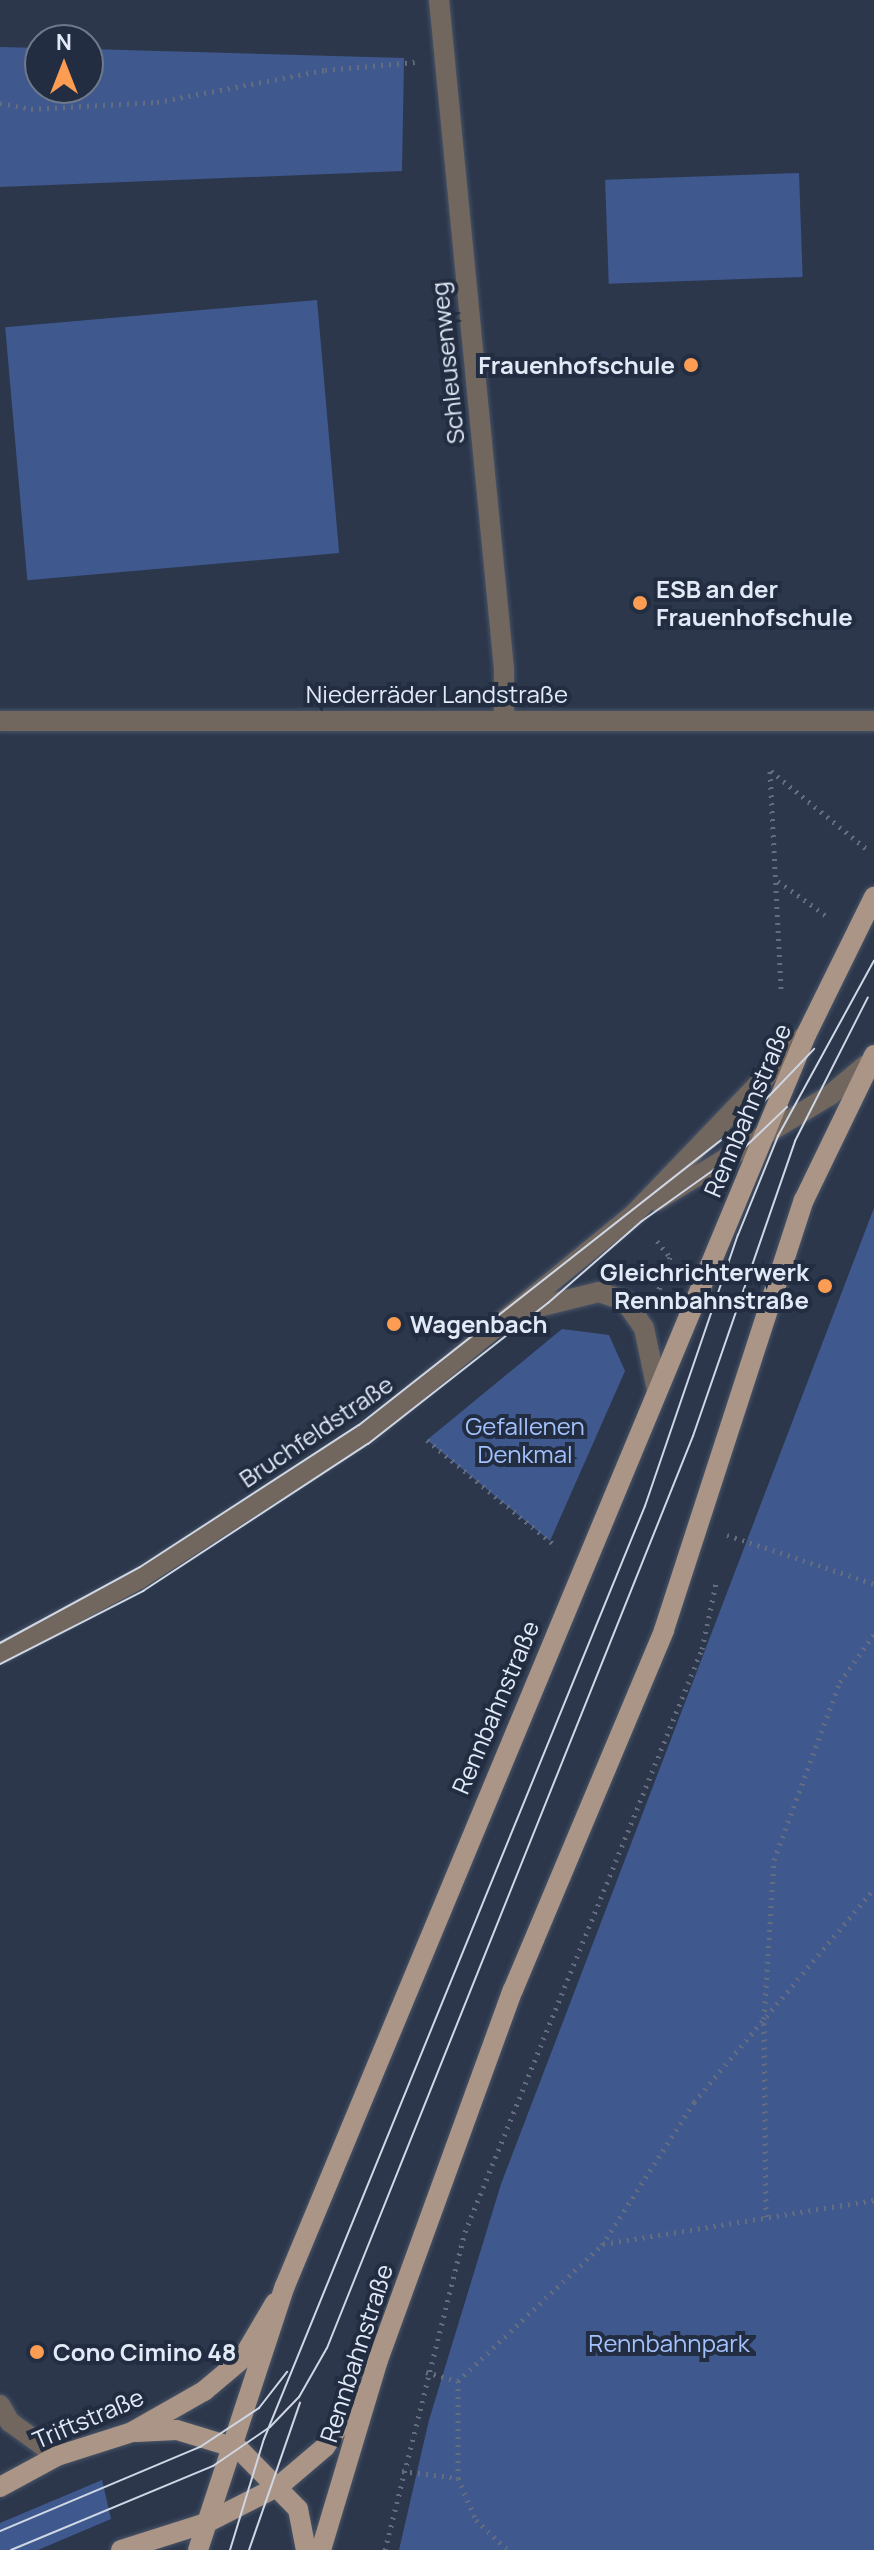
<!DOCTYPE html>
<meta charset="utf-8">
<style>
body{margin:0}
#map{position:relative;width:874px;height:2550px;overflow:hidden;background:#2c374c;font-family:Manrope,sans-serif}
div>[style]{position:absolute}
.green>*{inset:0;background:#3f598f;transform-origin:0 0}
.path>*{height:5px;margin-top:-2.5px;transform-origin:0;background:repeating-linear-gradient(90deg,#636d7f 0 2px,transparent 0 8px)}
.roads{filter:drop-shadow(0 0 2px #495467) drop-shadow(0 0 2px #495467)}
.minor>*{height:20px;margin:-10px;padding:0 10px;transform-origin:10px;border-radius:10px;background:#72675f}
.major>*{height:20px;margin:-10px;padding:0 10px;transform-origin:10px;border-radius:10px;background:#ab9586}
.tram>*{height:2px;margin:-1px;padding:0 1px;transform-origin:1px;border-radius:1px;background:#cfd7e5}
.dots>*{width:22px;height:22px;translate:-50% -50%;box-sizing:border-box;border:4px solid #222d41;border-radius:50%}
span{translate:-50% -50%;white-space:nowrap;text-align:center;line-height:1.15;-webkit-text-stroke:8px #222d41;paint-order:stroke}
.street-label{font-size:24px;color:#e2eaf7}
.poi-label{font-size:24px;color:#e2eaf7;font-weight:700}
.right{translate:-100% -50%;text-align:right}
.left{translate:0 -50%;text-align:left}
.park-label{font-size:24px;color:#a3c1fc}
.north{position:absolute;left:24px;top:24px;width:80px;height:80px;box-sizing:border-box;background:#222d41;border:2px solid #6f798a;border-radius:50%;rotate:0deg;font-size:22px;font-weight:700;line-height:32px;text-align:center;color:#e2eaf7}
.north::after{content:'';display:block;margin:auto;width:28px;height:36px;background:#fc9d53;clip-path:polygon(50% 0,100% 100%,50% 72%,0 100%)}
</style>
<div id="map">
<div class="green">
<i style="clip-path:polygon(0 47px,40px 48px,40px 88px,88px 88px,88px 49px,404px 58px,402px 171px,0 187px)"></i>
<i style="left:799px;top:173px;width:104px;height:194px;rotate:88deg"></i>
<i style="left:317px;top:300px;width:254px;height:313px;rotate:85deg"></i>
<i style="clip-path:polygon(874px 1208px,874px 2550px,399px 2550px,429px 2420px,501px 2184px)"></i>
<i style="clip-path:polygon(562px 1329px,609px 1335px,625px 1371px,550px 1541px,427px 1440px)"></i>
<i style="clip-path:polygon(102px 2480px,111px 2519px,38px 2550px,0 2550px,0 2523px)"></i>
</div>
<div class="path">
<i style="left:0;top:103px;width:32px;rotate:11deg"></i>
<i style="left:31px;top:109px;width:126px;rotate:-3.2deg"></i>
<i style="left:157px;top:102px;width:171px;rotate:-10.8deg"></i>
<i style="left:325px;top:70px;width:90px;rotate:-5.1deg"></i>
<i style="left:770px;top:771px;width:220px;rotate:87.1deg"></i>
<i style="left:771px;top:771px;width:127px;rotate:39.2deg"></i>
<i style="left:778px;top:881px;width:62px;rotate:35.8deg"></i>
<i style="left:657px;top:1241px;width:21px;rotate:51deg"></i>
<i style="left:670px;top:1257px;width:39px;rotate:109deg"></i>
<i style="left:427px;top:1440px;width:168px;rotate:39.5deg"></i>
<i style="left:727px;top:1535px;width:155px;rotate:18.4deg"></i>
<i style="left:766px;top:2217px;width:198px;rotate:-90.6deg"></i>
<i style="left:764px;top:2019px;width:159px;rotate:-86.4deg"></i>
<i style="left:774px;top:1860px;width:190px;rotate:-69.7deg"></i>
<i style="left:840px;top:1682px;width:59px;rotate:-54.7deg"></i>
<i style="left:603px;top:2244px;width:275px;rotate:-9.2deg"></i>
<i style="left:426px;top:2372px;width:33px;rotate:16deg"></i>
<i style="left:458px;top:2381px;width:198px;rotate:-43.4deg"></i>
<i style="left:602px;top:2245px;width:170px;rotate:-57.2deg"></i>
<i style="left:694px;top:2102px;width:279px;rotate:-49.8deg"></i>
<i style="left:458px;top:2381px;width:97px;rotate:90deg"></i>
<i style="left:458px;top:2478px;width:46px;rotate:66.8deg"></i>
<i style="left:476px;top:2520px;width:44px;rotate:43.2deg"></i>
<i style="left:402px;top:2471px;width:56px;rotate:7.1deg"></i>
<i style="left:385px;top:2550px;width:328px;rotate:-75.9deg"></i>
<i style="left:465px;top:2232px;width:629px;rotate:-67.88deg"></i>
<i style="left:702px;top:1649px;width:67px;rotate:-78deg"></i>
</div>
<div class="roads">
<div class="minor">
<i style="left:439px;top:0;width:672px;rotate:84.45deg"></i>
<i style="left:504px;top:669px;width:51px;rotate:90deg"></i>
<i style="left:0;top:721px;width:874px"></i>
<i style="left:656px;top:1201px;width:202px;rotate:-31.3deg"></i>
<i style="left:829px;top:1096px;width:48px;rotate:-40deg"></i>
<i style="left:530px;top:1309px;width:71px;rotate:-13.8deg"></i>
<i style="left:599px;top:1292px;width:28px;rotate:19deg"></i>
<i style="left:625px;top:1301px;width:33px;rotate:55deg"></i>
<i style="left:644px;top:1328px;width:63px;rotate:78.2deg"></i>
<i style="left:0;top:1653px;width:157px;rotate:-28deg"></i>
<i style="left:139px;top:1579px;width:274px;rotate:-32.8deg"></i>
<i style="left:369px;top:1431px;width:344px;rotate:-39.3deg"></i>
<i style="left:635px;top:1213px;width:245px;rotate:-46.2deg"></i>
<i style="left:0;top:2405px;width:20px;rotate:60deg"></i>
<i style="left:10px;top:2422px;width:58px;rotate:35.9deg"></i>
</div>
<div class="major">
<i style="left:136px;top:2432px;width:41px;rotate:-2.8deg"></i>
<i style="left:177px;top:2430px;width:65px;rotate:17deg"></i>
<i style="left:239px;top:2449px;width:84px;rotate:45.5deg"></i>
<i style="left:298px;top:2509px;width:42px;rotate:79deg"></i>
<i style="left:0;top:2487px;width:65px;rotate:-28.5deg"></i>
<i style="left:57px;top:2456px;width:79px;rotate:-17.7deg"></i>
<i style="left:132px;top:2432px;width:83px;rotate:-29.7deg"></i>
<i style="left:204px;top:2391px;width:50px;rotate:-40.1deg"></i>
<i style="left:242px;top:2359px;width:65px;rotate:-59.5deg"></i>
<i style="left:121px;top:2550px;width:89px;rotate:-17.6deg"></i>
<i style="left:206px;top:2523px;width:82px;rotate:-26.9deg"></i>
<i style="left:279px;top:2486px;width:60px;rotate:-40.3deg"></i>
<i style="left:325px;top:2447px;width:65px;rotate:-56.3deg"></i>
<i style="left:198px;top:2550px;width:278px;rotate:-71.8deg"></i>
<i style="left:285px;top:2286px;width:1355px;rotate:-67.39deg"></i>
<i style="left:806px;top:1035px;width:154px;rotate:-63.8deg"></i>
<i style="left:321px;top:2550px;width:198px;rotate:-73.3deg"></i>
<i style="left:378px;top:2360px;width:394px;rotate:-70deg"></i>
<i style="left:513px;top:1990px;width:390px;rotate:-67.2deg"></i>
<i style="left:664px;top:1630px;width:452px;rotate:-72deg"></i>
<i style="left:804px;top:1200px;width:161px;rotate:-64.2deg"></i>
</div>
</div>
<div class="tram">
<i style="left:0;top:1643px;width:159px;rotate:-28.5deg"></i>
<i style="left:140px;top:1567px;width:261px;rotate:-33deg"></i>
<i style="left:359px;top:1425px;width:491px;rotate:-38.2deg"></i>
<i style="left:745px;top:1121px;width:100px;rotate:-46.2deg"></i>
<i style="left:0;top:1664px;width:161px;rotate:-27deg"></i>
<i style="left:143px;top:1591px;width:269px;rotate:-33.2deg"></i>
<i style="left:368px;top:1444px;width:229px;rotate:-38.1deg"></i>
<i style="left:548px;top:1303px;width:125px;rotate:-41.1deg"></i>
<i style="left:642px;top:1221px;width:124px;rotate:-35.5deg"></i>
<i style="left:743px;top:1149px;width:61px;rotate:-43.7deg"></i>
<i style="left:0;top:2531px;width:217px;rotate:-22.8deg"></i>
<i style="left:200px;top:2447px;width:71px;rotate:-33.5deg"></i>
<i style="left:259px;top:2408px;width:46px;rotate:-52.1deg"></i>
<i style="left:11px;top:2550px;width:219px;rotate:-22.6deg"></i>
<i style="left:213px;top:2466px;width:69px;rotate:-34.4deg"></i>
<i style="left:270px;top:2427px;width:42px;rotate:-46deg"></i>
<i style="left:299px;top:2397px;width:56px;rotate:-60.3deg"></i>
<i style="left:327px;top:2348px;width:983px;rotate:-68.13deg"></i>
<i style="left:693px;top:1436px;width:312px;rotate:-70.9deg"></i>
<i style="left:795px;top:1141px;width:161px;rotate:-63.1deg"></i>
<i style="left:230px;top:2550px;width:116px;rotate:-73deg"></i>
<i style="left:264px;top:2439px;width:1008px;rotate:-67.79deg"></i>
<i style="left:645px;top:1506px;width:287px;rotate:-71.1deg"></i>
<i style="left:738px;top:1235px;width:107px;rotate:-68deg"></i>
<i style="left:778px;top:1136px;width:200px;rotate:-61.3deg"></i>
<i style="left:249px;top:2550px;width:156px;rotate:-70.9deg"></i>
</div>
<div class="dots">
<i style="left:691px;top:365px;background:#fc9d53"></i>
<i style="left:640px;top:603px;background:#fc9d53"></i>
<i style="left:825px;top:1286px;background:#fc9d53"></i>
<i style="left:394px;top:1324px;background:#fc9d53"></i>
<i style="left:37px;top:2352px;background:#fc9d53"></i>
</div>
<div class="street-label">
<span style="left:447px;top:363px;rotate:-96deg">Schleusenweg</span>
<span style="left:437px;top:694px">Niederräder Landstraße</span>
<span style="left:747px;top:1110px;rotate:-67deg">Rennbahnstraße</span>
<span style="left:316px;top:1431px;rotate:-34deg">Bruchfeldstraße</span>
<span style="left:495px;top:1707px;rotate:-67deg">Rennbahnstraße</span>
<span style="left:356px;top:2353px;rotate:-72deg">Rennbahnstraße</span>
<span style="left:88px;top:2418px;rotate:-23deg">Triftstraße</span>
</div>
<div class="poi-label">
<span class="right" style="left:675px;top:365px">Frauenhofschule</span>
<span class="left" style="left:656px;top:603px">ESB an der<br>Frauenhofschule</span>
<span class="right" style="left:809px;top:1286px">Gleichrichterwerk<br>Rennbahnstraße</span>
<span class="left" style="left:410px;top:1324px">Wagenbach</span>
<span class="left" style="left:53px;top:2352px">Cono Cimino 48</span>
</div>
<div class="park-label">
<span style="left:525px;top:1440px">Gefallenen<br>Denkmal</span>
<span style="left:669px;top:2343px">Rennbahnpark</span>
</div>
<div class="north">N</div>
</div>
